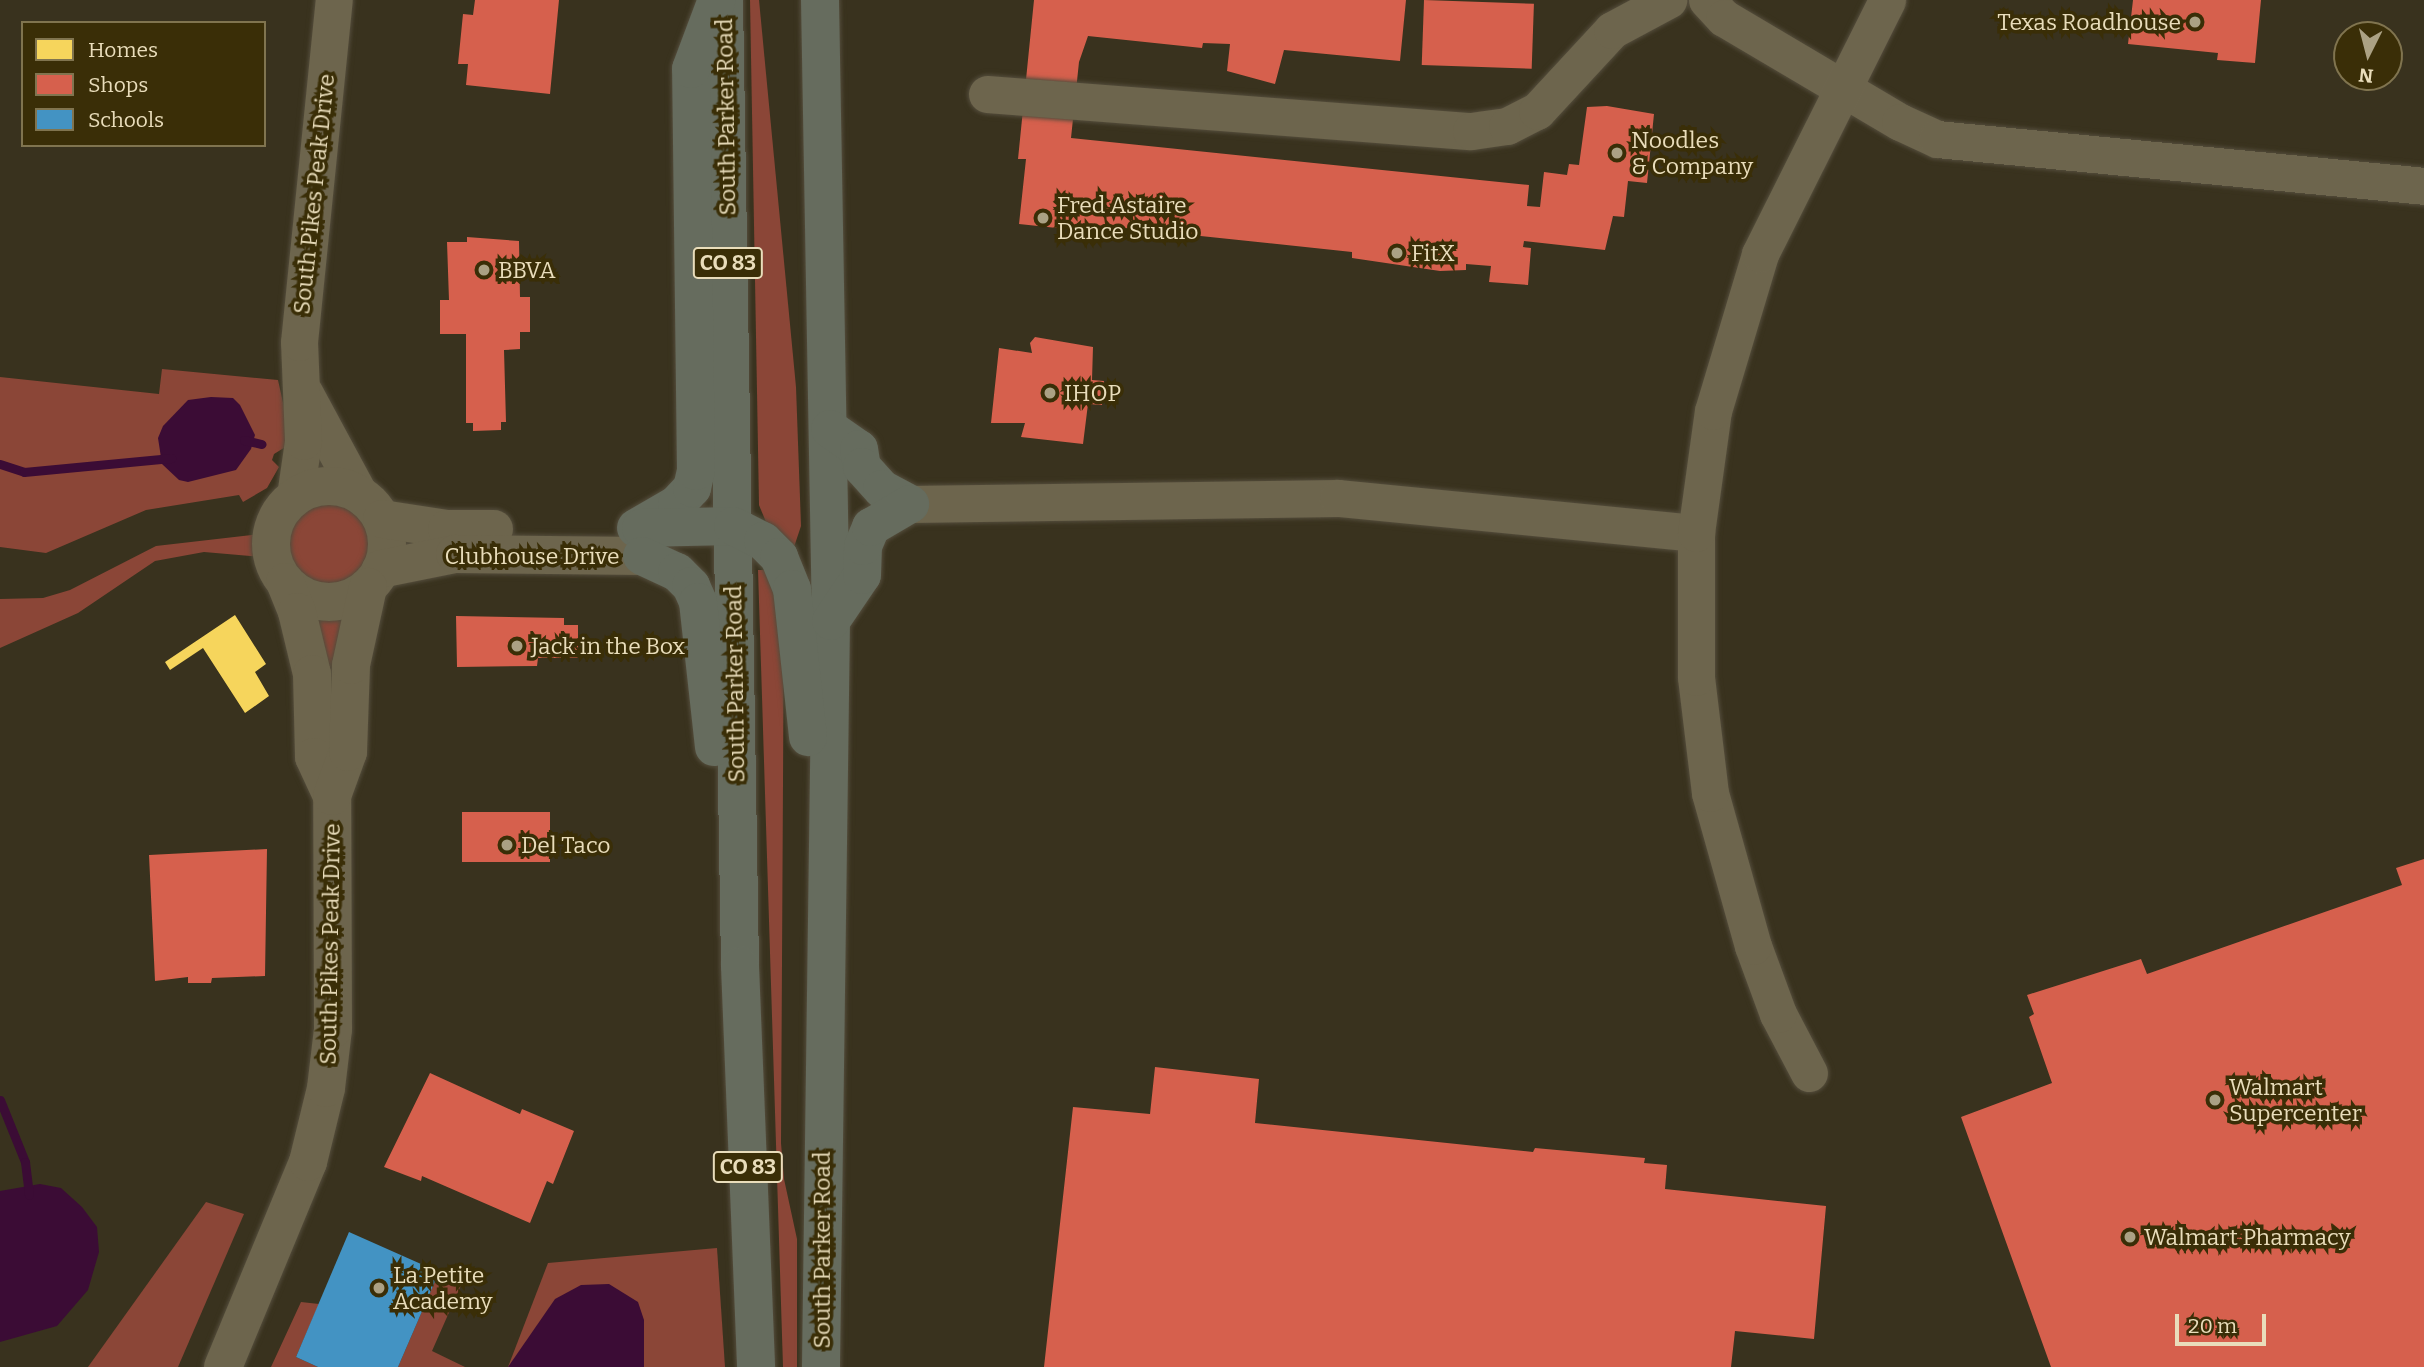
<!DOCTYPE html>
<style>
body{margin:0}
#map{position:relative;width:2424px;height:1367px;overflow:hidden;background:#39321e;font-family:Bitter,serif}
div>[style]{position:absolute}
.green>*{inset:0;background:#8b4637}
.round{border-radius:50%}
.water>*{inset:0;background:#3b0c35}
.homes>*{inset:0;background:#f6d55c}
.shops>*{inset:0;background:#d6604d;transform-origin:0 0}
.schools>*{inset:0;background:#4393c3}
.stream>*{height:9px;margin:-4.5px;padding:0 4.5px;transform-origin:4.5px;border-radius:4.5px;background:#3b0c35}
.roads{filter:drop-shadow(0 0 2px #544d3c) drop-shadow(0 0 2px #544d3c)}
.minor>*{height:37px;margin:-18.5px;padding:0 18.5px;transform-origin:18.5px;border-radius:18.5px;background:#6d654d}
.tertiary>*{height:38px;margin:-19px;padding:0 19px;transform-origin:19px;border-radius:19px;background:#6d654d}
.tertiary>.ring{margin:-19px;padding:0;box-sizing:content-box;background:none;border:38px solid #6d654d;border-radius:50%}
.trunk>*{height:38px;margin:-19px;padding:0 19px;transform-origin:19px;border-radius:19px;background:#666c5e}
.dots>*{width:19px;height:19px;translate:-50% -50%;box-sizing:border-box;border:4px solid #3a2e07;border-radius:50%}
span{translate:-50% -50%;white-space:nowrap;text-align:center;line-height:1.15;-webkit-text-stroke:7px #3a2e07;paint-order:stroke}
.shield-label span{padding:2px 5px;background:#3a2e07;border:2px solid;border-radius:5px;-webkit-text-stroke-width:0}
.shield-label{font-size:21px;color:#e9ddbb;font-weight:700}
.poi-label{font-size:23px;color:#e9ddbb}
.right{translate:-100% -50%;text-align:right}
.left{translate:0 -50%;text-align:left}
.street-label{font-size:23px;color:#e9ddbb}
.legend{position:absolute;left:21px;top:21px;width:245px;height:126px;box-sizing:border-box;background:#3a2e07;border:2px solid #80744f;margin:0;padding:9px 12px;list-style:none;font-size:21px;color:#e9ddbb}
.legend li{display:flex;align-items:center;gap:14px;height:35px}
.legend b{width:35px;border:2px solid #80744f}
.north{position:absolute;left:2333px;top:21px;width:70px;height:70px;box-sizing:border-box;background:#3a2e07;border:2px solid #80744f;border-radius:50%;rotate:186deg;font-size:19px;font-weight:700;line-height:28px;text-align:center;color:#e9ddbb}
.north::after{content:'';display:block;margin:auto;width:24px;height:32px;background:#aba184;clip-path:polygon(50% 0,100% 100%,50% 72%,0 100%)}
.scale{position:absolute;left:2175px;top:1314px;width:91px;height:32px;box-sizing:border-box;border:4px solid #e9ddbb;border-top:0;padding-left:9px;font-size:21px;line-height:24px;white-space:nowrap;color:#e9ddbb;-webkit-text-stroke:5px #3a2e07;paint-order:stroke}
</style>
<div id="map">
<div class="green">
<i style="clip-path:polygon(750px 0,759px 0,796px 387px,801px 526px,794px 547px,768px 527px,759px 505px)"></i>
<i style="clip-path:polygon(162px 369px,278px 380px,292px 443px,274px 454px,272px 460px,279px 467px,267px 488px,243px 502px,239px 495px,146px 510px,46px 553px,0 547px,0 377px,159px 394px)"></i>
<i class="round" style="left:286px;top:499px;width:88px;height:88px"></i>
<i style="clip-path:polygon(261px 534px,261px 557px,204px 552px,155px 561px,78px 613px,0 648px,0 599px,43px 598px,70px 590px,156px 546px)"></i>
<i style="clip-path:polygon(758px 570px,772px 570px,784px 603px,781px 1143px,784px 1179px,797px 1239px,797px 1367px,783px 1367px)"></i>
<i style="clip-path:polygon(349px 611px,335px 707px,314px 612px)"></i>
<i style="clip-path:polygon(206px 1202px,244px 1214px,178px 1367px,88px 1367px)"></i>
<i style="clip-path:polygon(717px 1248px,725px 1367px,508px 1367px,548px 1263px)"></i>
<i style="clip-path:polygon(439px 1272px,462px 1283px,432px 1351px,465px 1367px,398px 1367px)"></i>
<i style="clip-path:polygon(301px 1302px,319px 1304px,296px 1357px,318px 1367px,271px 1367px)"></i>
</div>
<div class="water">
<i style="clip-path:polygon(211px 397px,233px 398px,240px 405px,255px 435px,251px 449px,236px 470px,188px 482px,179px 480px,162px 464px,158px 438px,163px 426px,188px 400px)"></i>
<i style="clip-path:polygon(40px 1184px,61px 1188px,82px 1207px,97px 1227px,99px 1252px,88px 1290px,57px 1326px,0 1342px,0 1191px)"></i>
<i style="clip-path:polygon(609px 1284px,638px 1302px,644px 1320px,644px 1367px,508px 1367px,555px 1299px,581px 1285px)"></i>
</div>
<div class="homes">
<i style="clip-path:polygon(235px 615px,266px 664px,255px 672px,269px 696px,245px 713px,203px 648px,170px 670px,165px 662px)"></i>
</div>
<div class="shops">
<i style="clip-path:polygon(475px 0,559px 0,550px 94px,466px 85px,468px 64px,458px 64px,463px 14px,473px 15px)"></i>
<i style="clip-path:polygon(1034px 0,1406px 0,1400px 61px,1284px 50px,1275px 84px,1227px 71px,1230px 44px,1203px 43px,1202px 48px,1088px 36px,1079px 62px,1071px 138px,1529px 185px,1527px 206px,1540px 207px,1544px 172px,1567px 175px,1569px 164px,1579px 165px,1587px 107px,1607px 106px,1654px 114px,1647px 183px,1628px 181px,1624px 217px,1613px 216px,1605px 250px,1524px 241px,1523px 247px,1531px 248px,1528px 285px,1489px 282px,1491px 266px,1466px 264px,1466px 270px,1440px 271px,1352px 258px,1352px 252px,1077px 223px,1076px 230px,1019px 224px,1026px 159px,1018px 159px)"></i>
<i style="left:1424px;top:0;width:110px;height:65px;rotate:2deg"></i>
<i style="clip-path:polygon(2133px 0,2261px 0,2255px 63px,2217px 60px,2218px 53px,2128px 44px)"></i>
<i style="clip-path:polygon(467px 237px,519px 241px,520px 297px,530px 297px,530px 332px,520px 332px,520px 349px,504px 350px,506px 422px,501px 422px,501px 430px,473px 431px,473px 423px,466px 423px,466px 334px,440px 334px,440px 300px,449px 300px,447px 242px,467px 242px)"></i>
<i style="clip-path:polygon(1035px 337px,1093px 347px,1092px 380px,1104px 381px,1102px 405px,1088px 404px,1083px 444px,1021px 437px,1025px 423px,991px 423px,999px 348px,1032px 353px,1030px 343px)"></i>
<i style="clip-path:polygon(456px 616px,564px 618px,564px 625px,578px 625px,578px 658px,538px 658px,537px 666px,457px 667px)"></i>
<i style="left:550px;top:812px;width:50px;height:88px;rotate:90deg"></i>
<i style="clip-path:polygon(267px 849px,265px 976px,212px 978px,211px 983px,188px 983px,188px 977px,155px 981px,149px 855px)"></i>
<i style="clip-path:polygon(2424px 859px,2424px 1367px,2051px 1367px,1961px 1117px,2052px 1083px,2029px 1017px,2034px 1014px,2027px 995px,2141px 959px,2147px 974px,2402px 885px,2396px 868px)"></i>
<i style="clip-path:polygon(1155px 1067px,1259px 1079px,1255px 1123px,1533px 1152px,1535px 1148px,1645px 1158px,1644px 1163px,1667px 1165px,1665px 1189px,1826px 1206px,1814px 1339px,1735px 1331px,1731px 1367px,1044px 1367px,1073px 1107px,1150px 1114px)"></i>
<i style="clip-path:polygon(430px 1073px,520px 1114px,522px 1109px,574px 1131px,553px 1184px,547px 1181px,530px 1223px,422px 1176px,421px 1181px,384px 1167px)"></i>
</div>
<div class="schools">
<i style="clip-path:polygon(349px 1232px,439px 1272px,398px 1367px,318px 1367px,296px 1357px)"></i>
</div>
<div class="stream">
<i style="left:244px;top:440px;width:18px;rotate:13deg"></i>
<i style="left:0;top:464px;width:25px;rotate:18deg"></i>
<i style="left:24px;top:472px;width:148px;rotate:-5.4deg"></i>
<i style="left:0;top:1100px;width:67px;rotate:68deg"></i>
<i style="left:25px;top:1162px;width:33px;rotate:83deg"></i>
</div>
<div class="roads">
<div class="minor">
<i style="left:1707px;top:0;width:25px;rotate:47deg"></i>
<i style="left:1724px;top:18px;width:204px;rotate:30.6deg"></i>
<i style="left:1900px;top:122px;width:41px;rotate:24.7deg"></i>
<i style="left:1937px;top:139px;width:489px;rotate:5.5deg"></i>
<i style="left:987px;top:94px;width:485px;rotate:4.4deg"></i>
<i style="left:1471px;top:131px;width:36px;rotate:-8deg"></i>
<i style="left:1507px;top:126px;width:34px;rotate:-27deg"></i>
<i style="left:1537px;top:111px;width:110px;rotate:-47.2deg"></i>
<i style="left:1612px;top:30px;width:64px;rotate:-28.2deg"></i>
<i style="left:304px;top:392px;width:116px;rotate:61.7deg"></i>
<i style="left:295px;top:496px;width:56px;rotate:-81.7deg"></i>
<i style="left:303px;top:441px;width:99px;rotate:-92.3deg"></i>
<i style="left:299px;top:342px;width:344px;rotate:-84.2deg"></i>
<i style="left:910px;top:504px;width:428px;rotate:-0.8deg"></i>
<i style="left:1338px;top:498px;width:360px;rotate:5.6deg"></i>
<i style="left:1809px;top:1073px;width:67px;rotate:-117.7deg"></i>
<i style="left:1778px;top:1014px;width:72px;rotate:-110.2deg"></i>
<i style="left:1753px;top:946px;width:159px;rotate:-105.7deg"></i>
<i style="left:1710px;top:793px;width:117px;rotate:-96.9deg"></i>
<i style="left:1696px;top:677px;width:144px;rotate:-90deg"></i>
<i style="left:1696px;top:533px;width:123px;rotate:-82.1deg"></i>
<i style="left:1713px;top:411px;width:164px;rotate:-73.3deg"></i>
<i style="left:1760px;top:254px;width:284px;rotate:-63.4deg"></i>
</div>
<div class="tertiary">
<i class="ring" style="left:271px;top:486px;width:78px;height:78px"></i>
<i style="left:382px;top:519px;width:66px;rotate:8.7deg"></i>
<i style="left:447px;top:529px;width:47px"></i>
<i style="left:381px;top:569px;width:76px;rotate:-11.5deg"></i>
<i style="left:455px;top:554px;width:187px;rotate:0.6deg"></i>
<i style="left:285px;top:582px;width:32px;rotate:68deg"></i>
<i style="left:297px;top:612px;width:64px;rotate:76.4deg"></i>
<i style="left:312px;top:674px;width:83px;rotate:88.6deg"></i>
<i style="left:314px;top:757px;width:43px;rotate:65.2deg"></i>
<i style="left:223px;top:1367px;width:222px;rotate:-67.5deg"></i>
<i style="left:308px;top:1162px;width:76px;rotate:-76.3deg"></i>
<i style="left:326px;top:1088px;width:59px;rotate:-83.2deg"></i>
<i style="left:333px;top:1029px;width:233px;rotate:-90.2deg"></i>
<i style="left:332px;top:796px;width:47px;rotate:-70deg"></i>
<i style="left:348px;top:752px;width:87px;rotate:-88deg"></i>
<i style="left:351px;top:665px;width:80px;rotate:-77.7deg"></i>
</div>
<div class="trunk">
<i style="left:724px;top:0;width:966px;rotate:89.05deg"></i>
<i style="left:740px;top:966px;width:401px;rotate:87.7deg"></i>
<i style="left:820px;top:0;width:621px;rotate:88.99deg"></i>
<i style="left:831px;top:621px;width:746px;rotate:90.77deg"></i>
<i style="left:830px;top:429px;width:35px;rotate:35deg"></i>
<i style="left:859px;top:449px;width:18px;rotate:81deg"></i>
<i style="left:862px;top:467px;width:30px;rotate:48deg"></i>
<i style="left:882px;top:489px;width:32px;rotate:28deg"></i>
<i style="left:636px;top:528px;width:48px;rotate:-30.3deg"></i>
<i style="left:677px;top:504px;width:22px;rotate:-47deg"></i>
<i style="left:692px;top:488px;width:17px;rotate:-77deg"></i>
<i style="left:696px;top:471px;width:402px;rotate:-90.7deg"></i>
<i style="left:691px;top:69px;width:72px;rotate:-69.5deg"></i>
<i style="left:641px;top:528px;width:92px;rotate:-1.2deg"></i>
<i style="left:733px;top:526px;width:34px;rotate:27deg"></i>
<i style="left:763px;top:541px;width:23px;rotate:45deg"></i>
<i style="left:779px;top:557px;width:35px;rotate:68deg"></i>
<i style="left:792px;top:589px;width:149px;rotate:83.8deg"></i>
<i style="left:642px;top:556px;width:38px;rotate:25deg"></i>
<i style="left:677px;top:572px;width:20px;rotate:45deg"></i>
<i style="left:691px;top:586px;width:17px;rotate:66deg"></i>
<i style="left:698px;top:602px;width:146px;rotate:83.7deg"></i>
<i style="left:831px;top:621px;width:55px;rotate:-56deg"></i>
<i style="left:862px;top:575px;width:29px;rotate:-88deg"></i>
<i style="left:863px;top:546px;width:21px;rotate:-67deg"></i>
<i style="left:871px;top:527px;width:45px;rotate:-30.5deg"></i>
</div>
</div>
<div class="dots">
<i style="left:2195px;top:22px;background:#aba184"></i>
<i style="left:1617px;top:153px;background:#aba184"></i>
<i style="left:1043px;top:218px;background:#aba184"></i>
<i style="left:1397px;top:253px;background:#aba184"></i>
<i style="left:484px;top:270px;background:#aba184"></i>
<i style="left:1050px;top:393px;background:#aba184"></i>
<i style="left:517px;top:646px;background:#aba184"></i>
<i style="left:507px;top:845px;background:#aba184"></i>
<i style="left:2215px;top:1100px;background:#aba184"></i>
<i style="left:2130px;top:1237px;background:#aba184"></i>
<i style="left:379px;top:1288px;background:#aba184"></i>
</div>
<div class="shield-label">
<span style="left:728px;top:263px">CO 83</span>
<span style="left:748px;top:1167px">CO 83</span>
</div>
<div class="poi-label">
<span class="right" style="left:2181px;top:22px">Texas Roadhouse</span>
<span class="left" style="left:1631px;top:153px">Noodles<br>&amp; Company</span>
<span class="left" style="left:1057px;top:218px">Fred Astaire<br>Dance Studio</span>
<span class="left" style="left:1411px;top:253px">FitX</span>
<span class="left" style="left:498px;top:270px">BBVA</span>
<span class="left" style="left:1064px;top:393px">IHOP</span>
<span class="left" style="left:531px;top:646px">Jack in the Box</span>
<span class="left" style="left:521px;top:845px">Del Taco</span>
<span class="left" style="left:2229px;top:1100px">Walmart<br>Supercenter</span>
<span class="left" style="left:2144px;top:1237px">Walmart Pharmacy</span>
<span class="left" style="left:393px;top:1288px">La Petite<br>Academy</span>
</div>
<div class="street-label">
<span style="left:726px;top:117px;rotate:-91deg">South Parker Road</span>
<span style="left:314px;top:194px;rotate:-84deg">South Pikes Peak Drive</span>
<span style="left:532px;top:556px">Clubhouse Drive</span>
<span style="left:735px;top:684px;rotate:-91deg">South Parker Road</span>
<span style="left:330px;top:944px;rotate:-89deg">South Pikes Peak Drive</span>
<span style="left:822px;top:1250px;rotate:-90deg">South Parker Road</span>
</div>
<ul class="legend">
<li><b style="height:19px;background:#f6d55c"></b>Homes</li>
<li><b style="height:19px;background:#d6604d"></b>Shops</li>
<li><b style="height:19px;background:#4393c3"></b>Schools</li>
</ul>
<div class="north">N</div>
<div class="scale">20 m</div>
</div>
